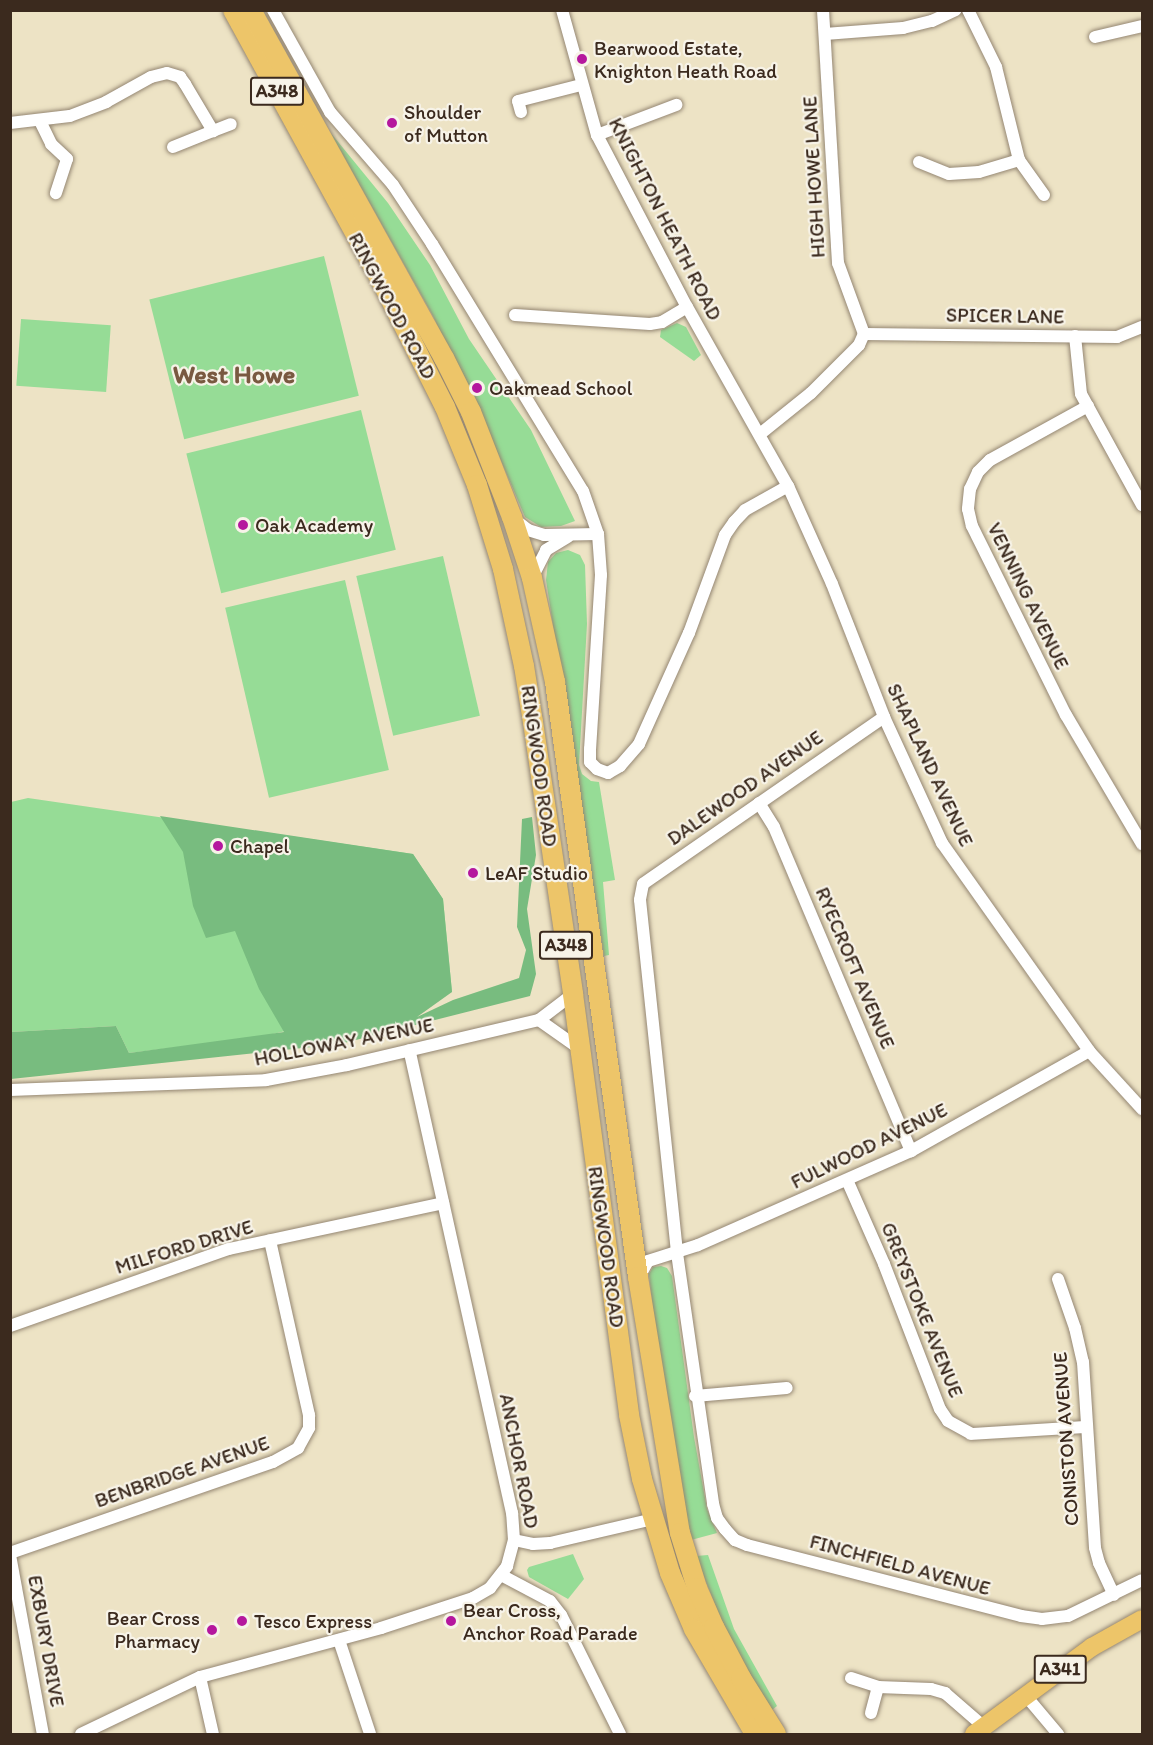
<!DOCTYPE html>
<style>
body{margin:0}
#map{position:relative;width:1153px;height:1745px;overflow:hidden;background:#ede3c5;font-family:Itim,sans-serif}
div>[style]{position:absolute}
.green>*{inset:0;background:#96dc96;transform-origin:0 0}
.forest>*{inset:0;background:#78bc7f}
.roads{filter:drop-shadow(0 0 2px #948672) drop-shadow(0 0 2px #948672)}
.minor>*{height:12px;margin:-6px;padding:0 6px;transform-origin:6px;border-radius:6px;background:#fff}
.primary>*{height:18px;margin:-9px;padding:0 9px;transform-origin:9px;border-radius:9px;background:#edc569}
.trunk>*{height:20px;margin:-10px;padding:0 10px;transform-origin:10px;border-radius:10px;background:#edc569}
.dots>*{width:16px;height:16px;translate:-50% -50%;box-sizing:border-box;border:3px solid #f7f3e8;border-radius:50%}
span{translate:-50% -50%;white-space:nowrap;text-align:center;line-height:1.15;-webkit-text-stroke:4.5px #f7f3e8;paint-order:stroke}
.shield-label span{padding:2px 4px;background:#f7f3e8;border:2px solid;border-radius:4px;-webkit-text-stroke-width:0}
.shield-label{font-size:18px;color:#3b2a1e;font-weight:700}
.poi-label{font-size:20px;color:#3b2a1e}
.left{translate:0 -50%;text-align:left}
.right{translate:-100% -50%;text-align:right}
.street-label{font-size:20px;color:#3b2a1e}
.district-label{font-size:26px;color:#795940;font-weight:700}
.frame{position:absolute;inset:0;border:12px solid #3b2a1e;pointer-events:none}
</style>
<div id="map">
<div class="green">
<i style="clip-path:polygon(330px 132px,388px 203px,430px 265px,469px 339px,531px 430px,575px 521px,561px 526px,541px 527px,525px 517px,499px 456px,433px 316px)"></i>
<i style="left:324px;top:256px;width:144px;height:180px;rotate:76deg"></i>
<i style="left:21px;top:319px;width:90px;height:67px;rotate:4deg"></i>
<i style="clip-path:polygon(677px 323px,686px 327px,701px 355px,694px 361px,660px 337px,661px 330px)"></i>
<i style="left:361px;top:410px;width:144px;height:180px;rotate:76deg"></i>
<i style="clip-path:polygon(568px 550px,580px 555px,585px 565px,587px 624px,579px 765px,582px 774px,591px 781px,599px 782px,615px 880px,603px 882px,609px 955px,604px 956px,546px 580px,548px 562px,556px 553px)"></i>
<i style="left:443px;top:556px;width:164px;height:89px;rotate:77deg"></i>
<i style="left:345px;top:580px;width:195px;height:123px;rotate:77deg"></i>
<i style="clip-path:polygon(28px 798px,413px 854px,443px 899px,452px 992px,260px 1037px,129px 1053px,116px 1026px,11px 1032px,11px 802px)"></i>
<i style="clip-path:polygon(661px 1266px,667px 1268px,672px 1276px,694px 1437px,707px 1509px,717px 1533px,691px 1540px,658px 1356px,649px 1274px,653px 1267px)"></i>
<i style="clip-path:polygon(573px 1554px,584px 1579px,568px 1599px,529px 1577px,527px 1570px,529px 1567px)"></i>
<i style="clip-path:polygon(708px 1555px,734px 1629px,777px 1706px,772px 1710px,757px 1689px,723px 1625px,696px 1556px)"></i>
</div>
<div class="forest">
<i style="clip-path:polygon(160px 816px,413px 854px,443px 899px,452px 992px,417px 1017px,453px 1000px,519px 978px,526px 950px,517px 927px,522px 819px,532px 817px,536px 855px,527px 909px,536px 974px,530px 996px,340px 1044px,11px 1079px,11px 1032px,116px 1026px,129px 1053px,284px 1032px,259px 989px,235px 931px,206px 938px,193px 906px,183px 852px)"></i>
</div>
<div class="roads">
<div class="minor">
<i style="left:273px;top:10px;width:117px;rotate:60.8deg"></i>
<i style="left:330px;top:112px;width:96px;rotate:49.2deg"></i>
<i style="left:393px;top:185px;width:71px;rotate:56.5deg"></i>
<i style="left:432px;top:244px;width:289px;rotate:58.6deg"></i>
<i style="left:583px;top:491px;width:46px;rotate:70.8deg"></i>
<i style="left:598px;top:534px;width:41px;rotate:85.8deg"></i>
<i style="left:601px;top:575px;width:174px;rotate:93.6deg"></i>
<i style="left:590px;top:749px;width:13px;rotate:90deg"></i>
<i style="left:590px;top:762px;width:10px;rotate:45deg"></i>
<i style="left:597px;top:769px;width:12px;rotate:20deg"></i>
<i style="left:608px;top:773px;width:14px;rotate:-30deg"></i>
<i style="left:620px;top:766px;width:29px;rotate:-49deg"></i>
<i style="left:639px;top:744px;width:122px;rotate:-65.8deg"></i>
<i style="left:689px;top:633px;width:104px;rotate:-69.8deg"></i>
<i style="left:725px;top:535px;width:16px;rotate:-55deg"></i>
<i style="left:734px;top:522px;width:16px;rotate:-47deg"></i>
<i style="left:745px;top:510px;width:49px;rotate:-29.2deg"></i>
<i style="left:562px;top:10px;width:130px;rotate:74.4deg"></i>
<i style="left:597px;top:135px;width:194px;rotate:62.4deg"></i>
<i style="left:687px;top:307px;width:206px;rotate:60.6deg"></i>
<i style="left:788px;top:486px;width:107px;rotate:65.8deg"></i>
<i style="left:832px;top:584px;width:143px;rotate:68.6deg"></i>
<i style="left:884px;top:717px;width:139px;rotate:65.3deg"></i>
<i style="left:942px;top:843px;width:255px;rotate:54.7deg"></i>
<i style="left:1089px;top:1051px;width:79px;rotate:47.6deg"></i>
<i style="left:968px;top:10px;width:64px;rotate:63.8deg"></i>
<i style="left:996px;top:67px;width:96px;rotate:76.1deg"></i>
<i style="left:1019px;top:160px;width:43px;rotate:54.5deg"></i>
<i style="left:825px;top:34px;width:78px;rotate:-4.4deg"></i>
<i style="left:903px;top:28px;width:30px;rotate:-14deg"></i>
<i style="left:932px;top:21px;width:26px;rotate:-25deg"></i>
<i style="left:1095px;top:37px;width:48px;rotate:-13.2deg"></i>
<i style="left:521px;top:112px;width:11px;rotate:-105deg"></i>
<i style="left:518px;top:101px;width:65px;rotate:-14.3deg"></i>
<i style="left:40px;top:121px;width:25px;rotate:64deg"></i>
<i style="left:51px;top:144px;width:22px;rotate:43deg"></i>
<i style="left:67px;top:159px;width:36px;rotate:108deg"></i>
<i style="left:10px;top:123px;width:60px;rotate:-6.7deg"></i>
<i style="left:70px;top:116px;width:39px;rotate:-21deg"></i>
<i style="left:106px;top:102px;width:51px;rotate:-29.1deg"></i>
<i style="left:151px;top:77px;width:16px;rotate:-14deg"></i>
<i style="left:167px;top:73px;width:14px;rotate:17deg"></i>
<i style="left:180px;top:77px;width:9px;rotate:54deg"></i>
<i style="left:185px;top:84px;width:55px;rotate:59.2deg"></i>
<i style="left:213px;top:131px;width:19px;rotate:-21deg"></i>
<i style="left:597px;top:135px;width:85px;rotate:-20.8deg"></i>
<i style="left:173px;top:147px;width:43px;rotate:-21.8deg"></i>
<i style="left:919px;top:162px;width:32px;rotate:22deg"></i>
<i style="left:949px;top:174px;width:30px;rotate:-4deg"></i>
<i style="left:979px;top:172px;width:42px;rotate:-16.7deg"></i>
<i style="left:515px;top:315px;width:135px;rotate:3.8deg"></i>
<i style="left:650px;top:324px;width:12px;rotate:-9deg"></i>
<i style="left:662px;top:322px;width:29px;rotate:-31deg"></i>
<i style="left:864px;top:334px;width:253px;rotate:0.7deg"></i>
<i style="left:1117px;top:337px;width:27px;rotate:-22deg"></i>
<i style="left:1075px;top:336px;width:58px;rotate:84.1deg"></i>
<i style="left:1081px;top:394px;width:127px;rotate:61.2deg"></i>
<i style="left:1088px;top:406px;width:112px;rotate:151.1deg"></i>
<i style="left:990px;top:460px;width:17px;rotate:135deg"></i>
<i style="left:978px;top:472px;width:19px;rotate:115deg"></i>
<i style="left:970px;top:489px;width:20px;rotate:96deg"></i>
<i style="left:968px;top:509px;width:17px;rotate:77deg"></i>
<i style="left:972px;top:526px;width:211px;rotate:63.6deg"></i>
<i style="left:1066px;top:715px;width:150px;rotate:59.5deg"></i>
<i style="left:760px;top:434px;width:65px;rotate:-38.8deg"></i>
<i style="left:811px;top:393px;width:68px;rotate:-45deg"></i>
<i style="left:859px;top:345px;width:12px;rotate:-66deg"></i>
<i style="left:864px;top:334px;width:76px;rotate:-110.1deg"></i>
<i style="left:838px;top:263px;width:253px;rotate:-93.4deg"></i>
<i style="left:514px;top:519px;width:18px;rotate:38deg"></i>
<i style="left:528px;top:530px;width:17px;rotate:17deg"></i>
<i style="left:544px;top:535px;width:54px;rotate:-1.1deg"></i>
<i style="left:532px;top:578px;width:31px;rotate:-63deg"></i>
<i style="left:546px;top:550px;width:26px;rotate:-31deg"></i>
<i style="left:884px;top:717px;width:293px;rotate:145.3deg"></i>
<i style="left:643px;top:884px;width:16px;rotate:101deg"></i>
<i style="left:640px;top:900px;width:355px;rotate:84deg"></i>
<i style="left:677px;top:1253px;width:254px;rotate:81.8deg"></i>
<i style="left:713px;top:1504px;width:15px;rotate:74deg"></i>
<i style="left:717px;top:1518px;width:14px;rotate:54deg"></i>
<i style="left:725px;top:1529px;width:15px;rotate:48deg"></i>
<i style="left:735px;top:1540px;width:13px;rotate:23deg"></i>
<i style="left:747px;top:1545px;width:283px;rotate:14.5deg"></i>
<i style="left:1021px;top:1616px;width:21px;rotate:8deg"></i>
<i style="left:1042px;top:1619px;width:26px;rotate:-7deg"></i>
<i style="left:1068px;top:1616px;width:82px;rotate:-25.9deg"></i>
<i style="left:759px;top:803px;width:28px;rotate:58deg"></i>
<i style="left:774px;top:827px;width:352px;rotate:67.1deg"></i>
<i style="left:573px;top:994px;width:43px;rotate:142.6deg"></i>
<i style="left:539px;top:1020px;width:50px;rotate:35.3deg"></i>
<i style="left:10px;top:1090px;width:256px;rotate:-2.2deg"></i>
<i style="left:266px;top:1080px;width:82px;rotate:-10.5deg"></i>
<i style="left:347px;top:1065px;width:197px;rotate:-13.2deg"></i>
<i style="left:847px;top:1180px;width:92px;rotate:66.2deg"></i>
<i style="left:884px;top:1264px;width:155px;rotate:68.9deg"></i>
<i style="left:940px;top:1409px;width:14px;rotate:56deg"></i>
<i style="left:948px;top:1421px;width:26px;rotate:29deg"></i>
<i style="left:971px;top:1434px;width:116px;rotate:-3.5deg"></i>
<i style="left:639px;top:1277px;width:18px;rotate:-61deg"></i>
<i style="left:648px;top:1261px;width:52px;rotate:-17.7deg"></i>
<i style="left:698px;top:1245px;width:233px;rotate:-23.8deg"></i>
<i style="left:911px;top:1151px;width:204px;rotate:-29.3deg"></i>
<i style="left:1058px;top:1279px;width:52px;rotate:70.9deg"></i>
<i style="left:1075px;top:1328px;width:35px;rotate:77deg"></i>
<i style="left:1083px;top:1362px;width:186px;rotate:86.3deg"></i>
<i style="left:1095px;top:1548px;width:16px;rotate:75deg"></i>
<i style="left:1099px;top:1563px;width:35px;rotate:65deg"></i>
<i style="left:10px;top:1326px;width:232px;rotate:-19.4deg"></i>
<i style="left:229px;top:1249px;width:219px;rotate:-12.1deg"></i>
<i style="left:695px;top:1396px;width:92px;rotate:-5deg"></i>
<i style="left:514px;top:1540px;width:19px;rotate:12deg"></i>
<i style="left:533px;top:1544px;width:17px;rotate:-3deg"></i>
<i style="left:550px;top:1543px;width:106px;rotate:-13.1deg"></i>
<i style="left:10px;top:1553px;width:278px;rotate:-19.1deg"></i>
<i style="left:273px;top:1462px;width:29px;rotate:-29deg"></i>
<i style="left:298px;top:1448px;width:23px;rotate:-61deg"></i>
<i style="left:309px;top:1428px;width:13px;rotate:-90deg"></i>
<i style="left:309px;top:1415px;width:179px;rotate:-102.6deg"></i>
<i style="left:10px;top:1555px;width:182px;rotate:79.6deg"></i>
<i style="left:501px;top:1575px;width:55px;rotate:28deg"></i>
<i style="left:550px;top:1601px;width:18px;rotate:52deg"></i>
<i style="left:561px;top:1615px;width:133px;rotate:63.6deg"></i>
<i style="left:339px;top:1640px;width:99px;rotate:71.7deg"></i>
<i style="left:200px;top:1677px;width:58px;rotate:77.2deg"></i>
<i style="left:851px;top:1678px;width:28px;rotate:18deg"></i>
<i style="left:878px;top:1687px;width:53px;rotate:2.2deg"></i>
<i style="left:931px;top:1689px;width:15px;rotate:16deg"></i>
<i style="left:945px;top:1693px;width:50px;rotate:41deg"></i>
<i style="left:1026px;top:1696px;width:50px;rotate:49.9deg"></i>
<i style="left:871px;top:1713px;width:27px;rotate:-75deg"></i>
<i style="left:81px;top:1734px;width:132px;rotate:-25.6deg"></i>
<i style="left:200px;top:1677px;width:188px;rotate:-15.1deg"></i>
<i style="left:381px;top:1628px;width:97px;rotate:-18.1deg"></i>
<i style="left:473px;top:1598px;width:20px;rotate:-30deg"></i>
<i style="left:490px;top:1588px;width:28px;rotate:-52deg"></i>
<i style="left:507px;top:1566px;width:27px;rotate:-75deg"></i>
<i style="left:514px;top:1540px;width:27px;rotate:-94deg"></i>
<i style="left:512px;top:1513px;width:474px;rotate:-102.5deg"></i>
</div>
<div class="primary">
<i style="left:974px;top:1734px;width:147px;rotate:-36.4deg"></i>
<i style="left:1092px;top:1647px;width:57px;rotate:-29.2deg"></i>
</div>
<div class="trunk">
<i style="left:233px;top:10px;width:310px;rotate:61.3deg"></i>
<i style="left:382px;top:282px;width:140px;rotate:63.3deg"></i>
<i style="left:445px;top:407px;width:84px;rotate:67.7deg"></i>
<i style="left:477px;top:485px;width:88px;rotate:72.8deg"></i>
<i style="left:503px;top:569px;width:99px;rotate:77.8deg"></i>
<i style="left:524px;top:666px;width:57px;rotate:80.9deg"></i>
<i style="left:533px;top:722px;width:275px;rotate:81.6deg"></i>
<i style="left:573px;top:994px;width:425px;rotate:82.4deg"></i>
<i style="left:629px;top:1415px;width:65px;rotate:78.5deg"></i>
<i style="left:642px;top:1479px;width:98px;rotate:73.4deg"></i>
<i style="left:670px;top:1573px;width:61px;rotate:66.8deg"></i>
<i style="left:694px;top:1629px;width:121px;rotate:59.8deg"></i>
<i style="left:251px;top:10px;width:398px;rotate:61deg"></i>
<i style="left:444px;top:358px;width:60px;rotate:63.4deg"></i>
<i style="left:471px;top:412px;width:113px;rotate:68.7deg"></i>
<i style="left:512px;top:517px;width:64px;rotate:71.8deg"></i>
<i style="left:532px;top:578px;width:107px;rotate:77.5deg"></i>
<i style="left:555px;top:682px;width:601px;rotate:82.06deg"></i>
<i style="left:638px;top:1277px;width:259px;rotate:80.7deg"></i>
<i style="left:680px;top:1533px;width:58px;rotate:72.8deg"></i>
<i style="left:697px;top:1588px;width:43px;rotate:66.4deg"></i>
<i style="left:714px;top:1627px;width:58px;rotate:62.1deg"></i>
<i style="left:741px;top:1678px;width:66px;rotate:58deg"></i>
</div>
</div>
<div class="dots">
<i style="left:582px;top:59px;background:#b5179e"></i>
<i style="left:392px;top:123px;background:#b5179e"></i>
<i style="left:477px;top:388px;background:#b5179e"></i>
<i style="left:243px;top:525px;background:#b5179e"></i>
<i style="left:218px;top:846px;background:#b5179e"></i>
<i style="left:473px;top:873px;background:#b5179e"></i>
<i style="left:242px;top:1621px;background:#b5179e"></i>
<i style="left:451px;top:1621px;background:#b5179e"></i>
<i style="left:212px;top:1630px;background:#b5179e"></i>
</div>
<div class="shield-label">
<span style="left:277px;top:91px">A348</span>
<span style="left:566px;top:945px">A348</span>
<span style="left:1060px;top:1669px">A341</span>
</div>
<div class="poi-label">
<span class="left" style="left:594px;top:60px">Bearwood Estate,<br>Knighton Heath Road</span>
<span class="left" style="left:404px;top:124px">Shoulder<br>of Mutton</span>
<span class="left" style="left:489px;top:388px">Oakmead School</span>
<span class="left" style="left:255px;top:525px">Oak Academy</span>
<span class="left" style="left:230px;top:846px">Chapel</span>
<span class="left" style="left:485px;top:873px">LeAF Studio</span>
<span class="left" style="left:463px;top:1622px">Bear Cross,<br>Anchor Road Parade</span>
<span class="right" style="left:200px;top:1630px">Bear Cross<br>Pharmacy</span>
<span class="left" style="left:254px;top:1621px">Tesco Express</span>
</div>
<div class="street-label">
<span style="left:814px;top:177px;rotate:-93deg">HIGH HOWE LANE</span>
<span style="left:665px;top:219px;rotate:63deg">KNIGHTON HEATH ROAD</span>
<span style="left:392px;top:306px;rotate:62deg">RINGWOOD ROAD</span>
<span style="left:1005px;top:316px;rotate:1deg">SPICER LANE</span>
<span style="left:1028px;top:596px;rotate:64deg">VENNING AVENUE</span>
<span style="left:930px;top:765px;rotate:65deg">SHAPLAND AVENUE</span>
<span style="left:539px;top:766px;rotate:82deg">RINGWOOD ROAD</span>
<span style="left:745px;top:788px;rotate:-35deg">DALEWOOD AVENUE</span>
<span style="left:855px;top:968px;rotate:67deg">RYECROFT AVENUE</span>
<span style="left:344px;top:1042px;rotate:-11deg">HOLLOWAY AVENUE</span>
<span style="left:869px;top:1146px;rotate:-26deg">FULWOOD AVENUE</span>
<span style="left:184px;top:1247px;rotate:-17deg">MILFORD DRIVE</span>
<span style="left:606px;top:1247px;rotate:82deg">RINGWOOD ROAD</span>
<span style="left:922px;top:1310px;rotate:68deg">GREYSTOKE AVENUE</span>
<span style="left:1066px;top:1439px;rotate:-94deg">CONISTON AVENUE</span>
<span style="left:519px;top:1461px;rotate:79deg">ANCHOR ROAD</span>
<span style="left:182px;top:1472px;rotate:-19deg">BENBRIDGE AVENUE</span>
<span style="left:900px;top:1565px;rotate:15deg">FINCHFIELD AVENUE</span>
<span style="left:46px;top:1641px;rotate:80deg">EXBURY DRIVE</span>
</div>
<div class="district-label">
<span style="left:234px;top:375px">West Howe</span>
</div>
<div class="frame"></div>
</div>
